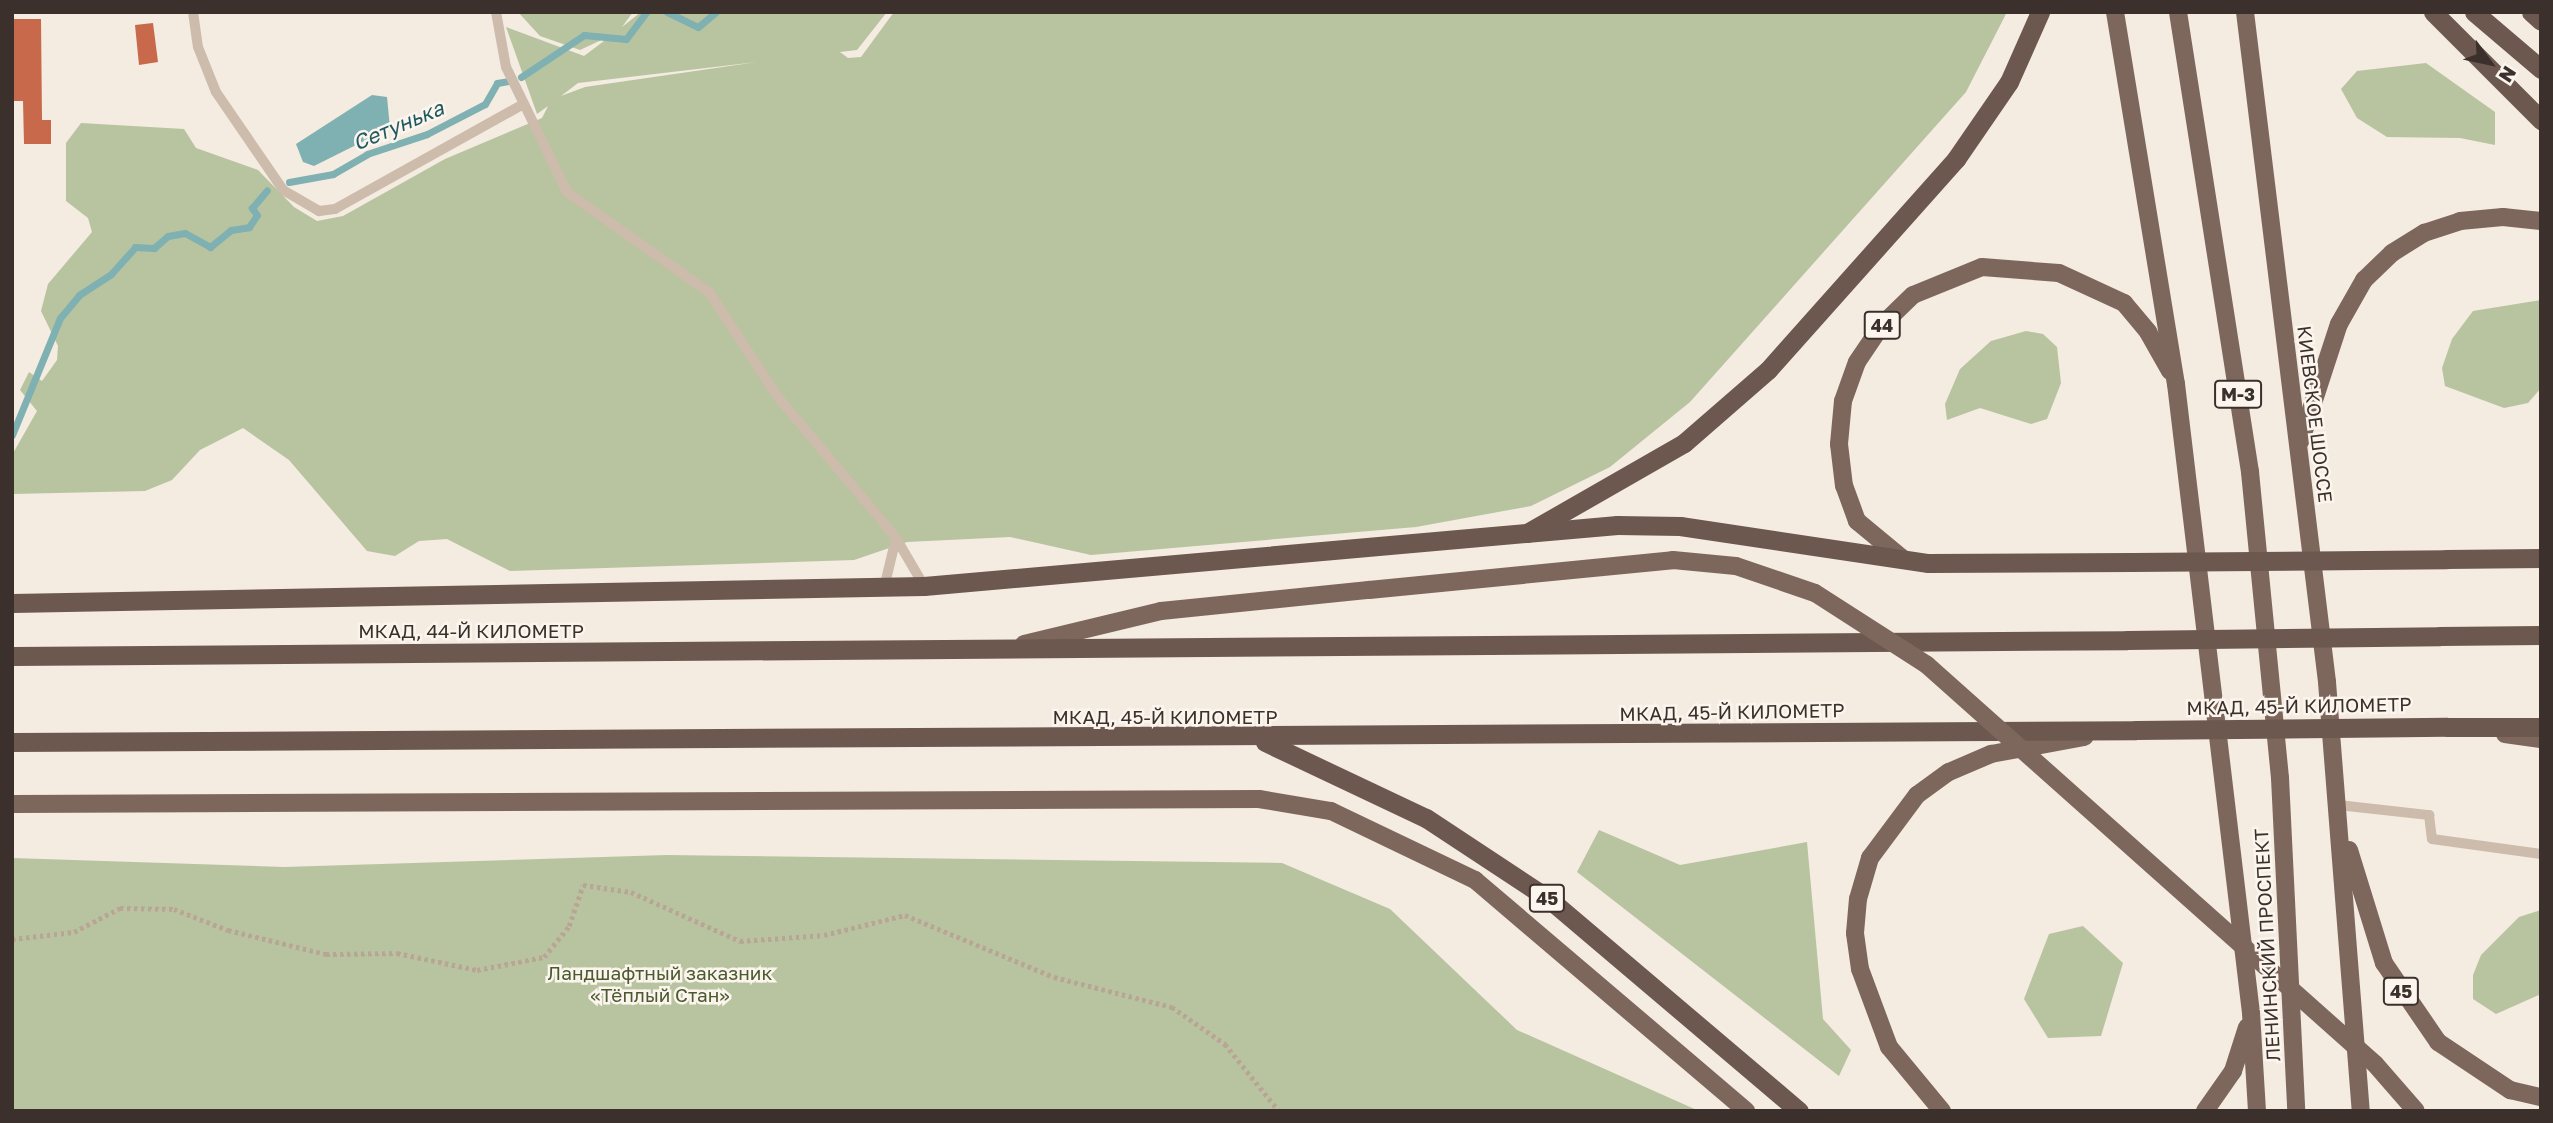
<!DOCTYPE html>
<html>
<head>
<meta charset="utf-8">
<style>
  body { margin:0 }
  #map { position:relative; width:2553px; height:1123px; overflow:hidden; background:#f4ebe1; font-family:"Golos Text",sans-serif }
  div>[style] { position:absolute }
  .green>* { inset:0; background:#b8c4a0 }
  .water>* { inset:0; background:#7fb0b2 }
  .stream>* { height:7px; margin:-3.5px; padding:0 3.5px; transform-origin:3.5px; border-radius:3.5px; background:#7fb0b2 }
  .building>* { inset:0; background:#c8694b }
  .path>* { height:4.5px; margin-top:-2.25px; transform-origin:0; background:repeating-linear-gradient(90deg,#b9a596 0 3.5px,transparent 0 7px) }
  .service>* { height:10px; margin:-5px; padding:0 5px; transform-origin:5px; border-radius:5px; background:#cdbbac }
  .primary>* { height:18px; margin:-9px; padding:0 9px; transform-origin:9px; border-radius:9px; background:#7d675c }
  .trunk>* { height:19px; margin:-9.5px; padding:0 9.5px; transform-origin:9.5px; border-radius:9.5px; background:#6c584f }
  .primary-bridge>* { height:18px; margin:-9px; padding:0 9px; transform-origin:9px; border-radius:9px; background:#7d675c }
  .trunk-bridge>* { height:19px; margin:-9.5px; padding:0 9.5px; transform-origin:9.5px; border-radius:9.5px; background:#6c584f }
  span { translate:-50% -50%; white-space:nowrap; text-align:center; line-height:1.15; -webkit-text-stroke:5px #fbf5ee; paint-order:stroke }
  .shield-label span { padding:2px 5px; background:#fbf5ee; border:2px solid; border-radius:5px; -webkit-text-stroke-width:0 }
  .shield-label { font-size:18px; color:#3b302b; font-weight:700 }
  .street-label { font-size:19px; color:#3b302b }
  .park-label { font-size:19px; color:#4a5a2e }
  .water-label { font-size:21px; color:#1f5a5e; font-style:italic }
  .frame { position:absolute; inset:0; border:14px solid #3b302b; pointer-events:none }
  .north { position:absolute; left:2455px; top:28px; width:70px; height:70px; -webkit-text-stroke:5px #fbf5ee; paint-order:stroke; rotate:123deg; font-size:19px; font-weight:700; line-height:28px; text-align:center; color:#3b302b }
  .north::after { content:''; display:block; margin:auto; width:24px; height:32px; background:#3b302b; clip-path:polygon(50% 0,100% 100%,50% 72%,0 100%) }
</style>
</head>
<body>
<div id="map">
  <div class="green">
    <div style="clip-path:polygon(evenodd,518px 12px,633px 12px,622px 27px,641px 12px,887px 12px,857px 50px,840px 52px,848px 58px,861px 57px,894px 12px,2007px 12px,1966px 92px,1690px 402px,1610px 467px,1531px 506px,1416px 527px,1091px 555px,1010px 537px,907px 542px,854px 560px,510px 571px,447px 539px,419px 541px,395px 556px,367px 551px,289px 460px,243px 428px,200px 450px,172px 480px,145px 491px,12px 494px,12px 455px,37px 411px,20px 390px,29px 372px,42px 381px,57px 360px,58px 346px,41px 311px,48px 284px,92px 232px,88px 218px,66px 201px,66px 143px,81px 123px,184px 129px,196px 148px,258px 170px,294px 207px,317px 221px,343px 216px,445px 159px,542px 118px,548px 106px,537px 114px,506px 27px,584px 56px,612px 35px,580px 50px,540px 36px,518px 12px,757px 62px,585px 87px,561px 96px,578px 83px,757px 62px)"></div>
    <div style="clip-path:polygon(2426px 63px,2495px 112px,2495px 145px,2460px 138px,2387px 137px,2357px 118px,2341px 89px,2357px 71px)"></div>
    <div style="clip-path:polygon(2541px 300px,2541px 388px,2528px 403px,2504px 408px,2445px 386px,2442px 368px,2452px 339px,2473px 311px)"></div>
    <div style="clip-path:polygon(2026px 331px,2043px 334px,2057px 347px,2061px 383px,2047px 419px,2031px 424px,1980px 408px,1947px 420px,1945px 404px,1960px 369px,1991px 341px)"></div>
    <div style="clip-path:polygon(1599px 830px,1680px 865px,1807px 842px,1823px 1019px,1851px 1050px,1839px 1076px,1577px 872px)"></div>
    <div style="clip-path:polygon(667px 855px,1282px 863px,1390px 909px,1517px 1030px,1699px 1111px,12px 1111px,12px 858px,284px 867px)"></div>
    <div style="clip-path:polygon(2541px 910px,2541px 994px,2496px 1014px,2473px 999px,2473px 975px,2481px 955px,2519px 917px)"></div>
    <div style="clip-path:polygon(2083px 926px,2123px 963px,2101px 1036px,2048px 1038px,2024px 999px,2049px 934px)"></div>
  </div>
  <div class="water">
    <div style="clip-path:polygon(372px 95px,387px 97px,390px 128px,314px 166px,303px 162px,296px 144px)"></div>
  </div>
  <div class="stream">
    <div style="left:667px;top:12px;width:34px;rotate:26deg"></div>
    <div style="left:698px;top:27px;width:23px;rotate:-40deg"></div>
    <div style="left:521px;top:77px;width:76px;rotate:-33.7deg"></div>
    <div style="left:584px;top:35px;width:42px;rotate:5.4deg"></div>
    <div style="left:626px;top:39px;width:34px;rotate:-53deg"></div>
    <div style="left:289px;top:182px;width:45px;rotate:-10.3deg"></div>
    <div style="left:333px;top:174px;width:39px;rotate:-30deg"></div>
    <div style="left:367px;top:154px;width:63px;rotate:-18.4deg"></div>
    <div style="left:427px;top:134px;width:65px;rotate:-27.3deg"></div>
    <div style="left:485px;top:104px;width:24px;rotate:-60deg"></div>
    <div style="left:497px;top:83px;width:11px;rotate:-10deg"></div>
    <div style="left:12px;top:435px;width:126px;rotate:-67.7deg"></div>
    <div style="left:60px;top:318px;width:30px;rotate:-50deg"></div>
    <div style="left:79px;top:295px;width:38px;rotate:-33deg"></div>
    <div style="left:111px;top:274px;width:36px;rotate:-48deg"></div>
    <div style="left:135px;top:247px;width:19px;rotate:3deg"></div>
    <div style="left:154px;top:248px;width:18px;rotate:-41deg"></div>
    <div style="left:168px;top:236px;width:17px;rotate:-10deg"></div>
    <div style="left:185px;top:233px;width:29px;rotate:29deg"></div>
    <div style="left:210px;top:247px;width:27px;rotate:-39deg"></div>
    <div style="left:231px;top:230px;width:18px;rotate:-9deg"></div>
    <div style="left:249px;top:227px;width:14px;rotate:-56deg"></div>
    <div style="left:257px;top:215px;width:9px;rotate:-126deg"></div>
    <div style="left:252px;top:208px;width:23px;rotate:-50deg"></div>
  </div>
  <div class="building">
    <div style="clip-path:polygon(12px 19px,41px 19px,42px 120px,51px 120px,51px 144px,24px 144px,23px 101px,12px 101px)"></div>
    <div style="clip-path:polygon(153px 23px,158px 62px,139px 65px,135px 25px)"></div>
  </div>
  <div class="path">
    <div style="left:12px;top:939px;width:62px;rotate:-6.4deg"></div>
    <div style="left:74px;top:932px;width:52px;rotate:-27.6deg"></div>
    <div style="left:120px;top:908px;width:54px;rotate:1.1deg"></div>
    <div style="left:174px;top:909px;width:58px;rotate:21.3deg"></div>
    <div style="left:228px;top:930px;width:101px;rotate:13.8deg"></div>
    <div style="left:326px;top:954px;width:71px;rotate:-0.8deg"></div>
    <div style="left:397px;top:953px;width:82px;rotate:12deg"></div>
    <div style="left:477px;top:970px;width:68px;rotate:-11deg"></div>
    <div style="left:544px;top:957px;width:40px;rotate:-51deg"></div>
    <div style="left:569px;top:926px;width:43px;rotate:-71.1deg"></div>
    <div style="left:583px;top:885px;width:49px;rotate:8.3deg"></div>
    <div style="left:631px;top:892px;width:120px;rotate:24.2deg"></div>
    <div style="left:740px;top:941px;width:84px;rotate:-4.1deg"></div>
    <div style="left:824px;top:935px;width:83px;rotate:-13.9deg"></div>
    <div style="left:905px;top:915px;width:161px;rotate:22.6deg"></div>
    <div style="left:1054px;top:977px;width:122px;rotate:14.3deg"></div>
    <div style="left:1172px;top:1007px;width:65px;rotate:34.9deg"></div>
    <div style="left:1225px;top:1044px;width:86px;rotate:51.1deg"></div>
  </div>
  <div class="service">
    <div style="left:193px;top:12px;width:35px;rotate:82deg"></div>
    <div style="left:198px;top:47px;width:48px;rotate:68.2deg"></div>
    <div style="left:216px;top:92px;width:119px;rotate:55.6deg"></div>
    <div style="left:283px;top:190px;width:42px;rotate:30.3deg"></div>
    <div style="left:319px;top:211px;width:16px;rotate:-7deg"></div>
    <div style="left:335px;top:209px;width:216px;rotate:-29.1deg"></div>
    <div style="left:496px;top:12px;width:56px;rotate:79.7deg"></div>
    <div style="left:506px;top:67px;width:139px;rotate:64deg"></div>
    <div style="left:567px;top:192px;width:174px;rotate:35.2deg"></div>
    <div style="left:709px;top:292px;width:124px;rotate:56.8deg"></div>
    <div style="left:777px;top:396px;width:185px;rotate:50deg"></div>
    <div style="left:884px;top:588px;width:51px;rotate:-76.5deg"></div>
    <div style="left:896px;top:538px;width:56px;rotate:59.7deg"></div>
    <div style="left:2338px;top:805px;width:92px;rotate:6.3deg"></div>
    <div style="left:2429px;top:815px;width:24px;rotate:83deg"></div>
    <div style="left:2432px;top:839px;width:110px;rotate:7.8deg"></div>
  </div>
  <div class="primary">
    <div style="left:2115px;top:12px;width:377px;rotate:80.7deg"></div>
    <div style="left:2176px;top:384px;width:633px;rotate:83.2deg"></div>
    <div style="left:2251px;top:1013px;width:98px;rotate:86.5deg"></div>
    <div style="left:2178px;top:12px;width:466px;rotate:81.1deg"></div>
    <div style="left:2250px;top:472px;width:307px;rotate:84.4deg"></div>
    <div style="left:2280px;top:778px;width:333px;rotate:87.2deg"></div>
    <div style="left:2245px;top:12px;width:675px;rotate:83.02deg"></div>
    <div style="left:2327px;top:682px;width:430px;rotate:85.5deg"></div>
    <div style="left:2301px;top:440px;width:122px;rotate:-71.9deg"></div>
    <div style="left:2339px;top:324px;width:51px;rotate:-60.4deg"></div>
    <div style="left:2364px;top:280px;width:39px;rotate:-44deg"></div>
    <div style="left:2392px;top:253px;width:38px;rotate:-32deg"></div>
    <div style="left:2424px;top:233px;width:38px;rotate:-18deg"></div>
    <div style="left:2460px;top:221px;width:43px;rotate:-5.3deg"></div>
    <div style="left:2503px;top:217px;width:38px;rotate:6deg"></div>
    <div style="left:1903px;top:559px;width:60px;rotate:-140.4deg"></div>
    <div style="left:1857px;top:521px;width:37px;rotate:-110deg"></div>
    <div style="left:1844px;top:486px;width:42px;rotate:-96.8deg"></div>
    <div style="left:1839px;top:444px;width:43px;rotate:-84.7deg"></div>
    <div style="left:1843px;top:401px;width:41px;rotate:-70.3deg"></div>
    <div style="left:1857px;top:362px;width:45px;rotate:-56deg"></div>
    <div style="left:1882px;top:325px;width:43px;rotate:-44.1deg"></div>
    <div style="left:1913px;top:295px;width:74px;rotate:-22.1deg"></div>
    <div style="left:1982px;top:267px;width:77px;rotate:4.5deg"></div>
    <div style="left:2059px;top:273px;width:72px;rotate:24.8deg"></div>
    <div style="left:2124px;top:303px;width:38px;rotate:50deg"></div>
    <div style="left:2148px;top:332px;width:45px;rotate:60.6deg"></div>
    <div style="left:1024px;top:644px;width:141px;rotate:-13.5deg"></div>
    <div style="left:1161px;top:611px;width:209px;rotate:-5.8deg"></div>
    <div style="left:2505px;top:734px;width:36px;rotate:8deg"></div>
    <div style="left:12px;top:804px;width:1247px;rotate:-0.23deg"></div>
    <div style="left:1259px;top:799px;width:73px;rotate:9.5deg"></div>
    <div style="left:1331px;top:811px;width:160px;rotate:25.6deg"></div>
    <div style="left:1475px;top:880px;width:356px;rotate:40.4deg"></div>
    <div style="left:2349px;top:850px;width:118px;rotate:72.8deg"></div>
    <div style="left:2384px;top:963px;width:96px;rotate:55.6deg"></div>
    <div style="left:2438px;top:1042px;width:87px;rotate:33.7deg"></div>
    <div style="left:2510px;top:1090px;width:32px;rotate:13deg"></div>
    <div style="left:1942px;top:1111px;width:83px;rotate:-129.6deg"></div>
    <div style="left:1889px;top:1047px;width:83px;rotate:-110.4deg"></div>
    <div style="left:1860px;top:969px;width:36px;rotate:-98deg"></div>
    <div style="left:1855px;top:933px;width:34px;rotate:-85deg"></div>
    <div style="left:1858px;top:899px;width:43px;rotate:-73.7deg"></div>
    <div style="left:1870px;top:858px;width:79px;rotate:-53.3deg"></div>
    <div style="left:1917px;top:795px;width:39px;rotate:-36deg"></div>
    <div style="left:1949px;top:772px;width:46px;rotate:-23.2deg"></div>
    <div style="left:1991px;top:754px;width:95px;rotate:-10.4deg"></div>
    <div style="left:2205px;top:1111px;width:49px;rotate:-55deg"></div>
    <div style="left:2233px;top:1071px;width:46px;rotate:-72.3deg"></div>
  </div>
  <div class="trunk">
    <div style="left:2433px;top:12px;width:153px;rotate:45deg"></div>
    <div style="left:2474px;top:12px;width:88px;rotate:40.4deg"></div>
    <div style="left:2531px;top:12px;width:13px;rotate:42deg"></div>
    <div style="left:1527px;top:533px;width:181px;rotate:-29.8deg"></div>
    <div style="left:1684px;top:443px;width:111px;rotate:-41deg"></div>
    <div style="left:1768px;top:370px;width:283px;rotate:-48.3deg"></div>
    <div style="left:1956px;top:159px;width:93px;rotate:-55.5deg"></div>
    <div style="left:2009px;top:82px;width:77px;rotate:-66.1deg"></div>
    <div style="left:2446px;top:559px;width:95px;rotate:-0.6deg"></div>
    <div style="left:12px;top:603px;width:912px;rotate:-1.07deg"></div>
    <div style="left:924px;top:586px;width:696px;rotate:-5.03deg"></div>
    <div style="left:1617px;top:525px;width:63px;rotate:0.9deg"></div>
    <div style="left:1680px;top:526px;width:251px;rotate:8.5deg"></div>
    <div style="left:1928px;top:563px;width:204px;rotate:-0.3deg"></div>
    <div style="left:2440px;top:636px;width:101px;rotate:-0.6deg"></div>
    <div style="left:12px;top:656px;width:2115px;rotate:-0.43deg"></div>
    <div style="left:2447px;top:727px;width:94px"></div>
    <div style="left:12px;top:742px;width:2124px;rotate:-0.32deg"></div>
    <div style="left:1265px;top:742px;width:178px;rotate:25.3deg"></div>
    <div style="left:1426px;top:818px;width:147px;rotate:33.4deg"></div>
    <div style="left:1549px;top:899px;width:328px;rotate:40.3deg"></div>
  </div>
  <div class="primary-bridge">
    <div style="left:1369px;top:590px;width:305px;rotate:-5.6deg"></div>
    <div style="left:1673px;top:560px;width:63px;rotate:5.4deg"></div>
    <div style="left:1736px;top:566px;width:83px;rotate:18.9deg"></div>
    <div style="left:1815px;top:593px;width:133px;rotate:32.7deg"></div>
    <div style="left:1927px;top:665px;width:600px;rotate:41.69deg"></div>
    <div style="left:2375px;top:1064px;width:62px;rotate:48.9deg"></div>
  </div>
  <div class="trunk-bridge">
    <div style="left:2132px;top:562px;width:314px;rotate:-0.5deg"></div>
    <div style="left:2127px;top:640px;width:313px;rotate:-0.7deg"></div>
    <div style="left:2136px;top:730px;width:311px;rotate:-0.6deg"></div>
  </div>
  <div class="shield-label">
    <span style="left:1882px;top:325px">44</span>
    <span style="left:2238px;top:394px">М-3</span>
    <span style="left:1547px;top:898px">45</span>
    <span style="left:2401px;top:991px">45</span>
  </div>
  <div class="street-label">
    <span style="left:2315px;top:414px;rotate:83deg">КИЕВСКОЕ ШОССЕ</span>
    <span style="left:471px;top:631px">МКАД, 44-Й КИЛОМЕТР</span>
    <span style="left:2299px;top:706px;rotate:-1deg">МКАД, 45-Й КИЛОМЕТР</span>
    <span style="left:1732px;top:712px;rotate:-1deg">МКАД, 45-Й КИЛОМЕТР</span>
    <span style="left:1165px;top:717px">МКАД, 45-Й КИЛОМЕТР</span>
    <span style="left:2267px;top:945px;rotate:-93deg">ЛЕНИНСКИЙ ПРОСПЕКТ</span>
  </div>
  <div class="park-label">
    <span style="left:660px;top:984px">Ландшафтный заказник<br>«Тёплый Стан»</span>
  </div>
  <div class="water-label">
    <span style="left:398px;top:125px;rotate:-23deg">Сетунька</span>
  </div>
  <div class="frame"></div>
  <div class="north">N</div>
</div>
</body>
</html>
